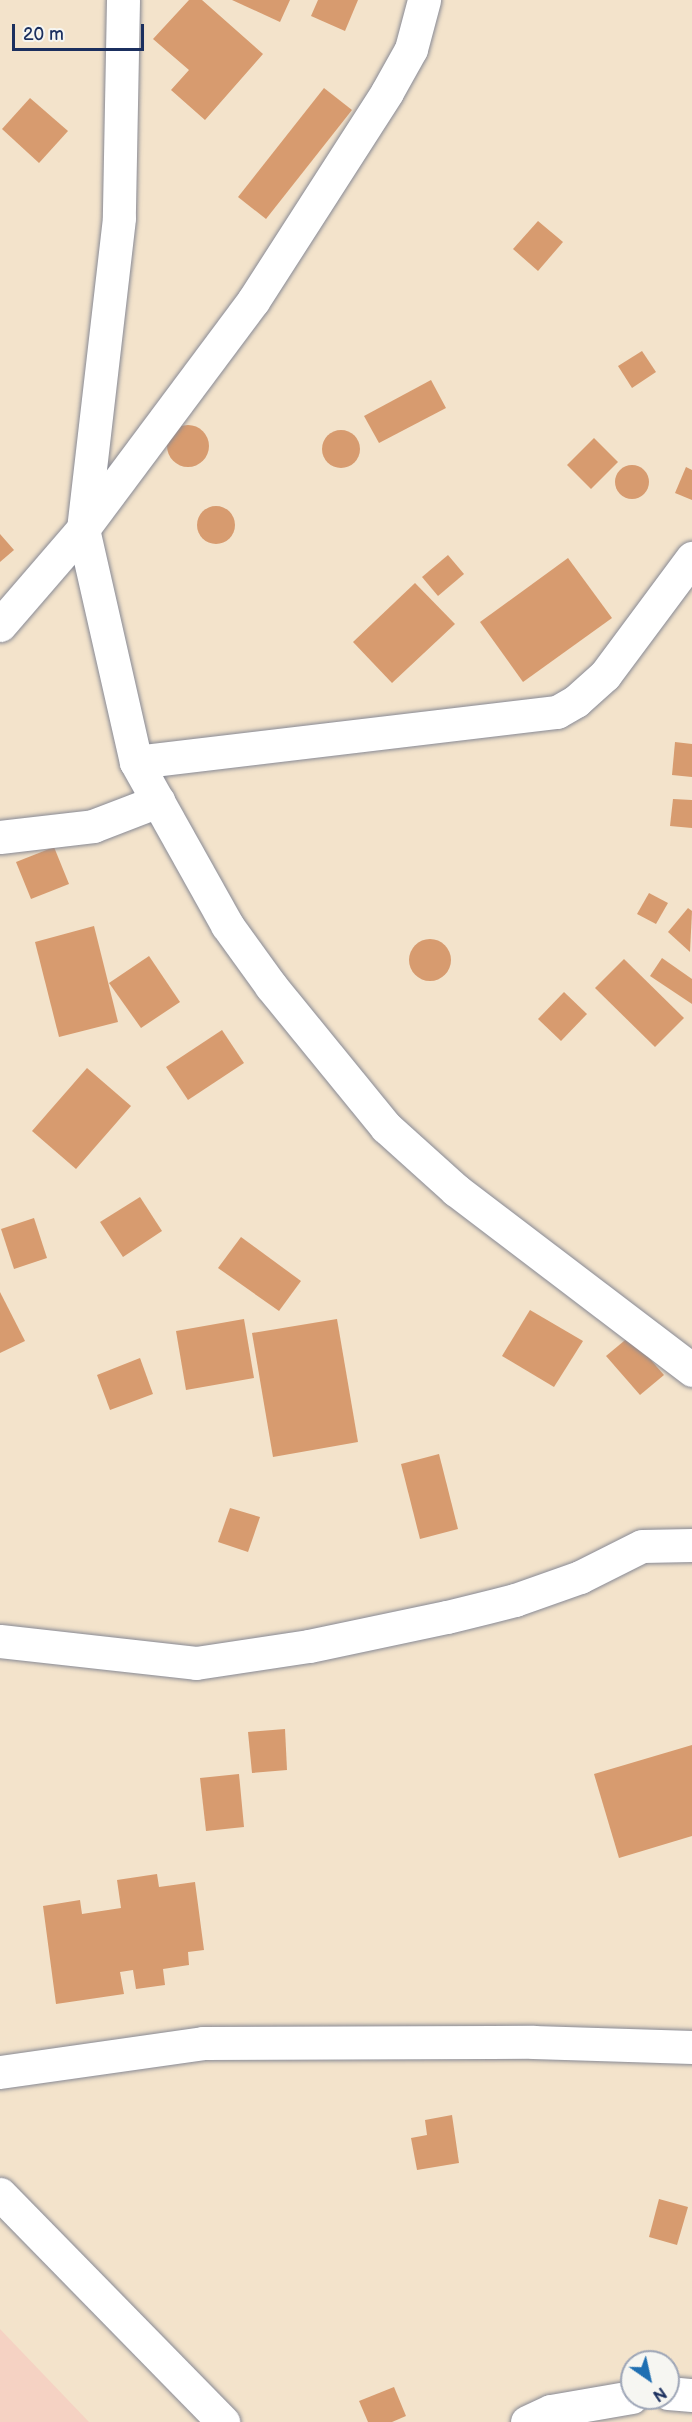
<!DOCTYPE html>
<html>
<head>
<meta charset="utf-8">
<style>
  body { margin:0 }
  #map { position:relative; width:692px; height:2422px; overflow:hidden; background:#f3e3cb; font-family:"Balsamiq Sans",sans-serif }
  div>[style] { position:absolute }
  .built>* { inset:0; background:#f5d2c3 }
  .building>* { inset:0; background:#d79b6f }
  .round { border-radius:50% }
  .roads { filter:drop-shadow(0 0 2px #878994) drop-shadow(0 0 2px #878994) }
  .street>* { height:33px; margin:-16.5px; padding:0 16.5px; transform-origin:16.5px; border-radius:16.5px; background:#fff }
  .secondary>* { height:33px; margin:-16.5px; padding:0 16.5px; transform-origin:16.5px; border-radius:16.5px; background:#fff }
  span { translate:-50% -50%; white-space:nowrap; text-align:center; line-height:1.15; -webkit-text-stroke:4.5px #f6f6f2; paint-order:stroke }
  .north { position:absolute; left:620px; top:2350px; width:60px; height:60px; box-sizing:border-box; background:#f6f6f2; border:2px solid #9ea6b7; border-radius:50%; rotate:146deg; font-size:16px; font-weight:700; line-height:24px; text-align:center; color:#1b2f5e }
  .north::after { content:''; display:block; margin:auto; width:21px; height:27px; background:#1f6fb2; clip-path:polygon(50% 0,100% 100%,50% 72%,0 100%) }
  .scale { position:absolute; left:12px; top:24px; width:132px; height:27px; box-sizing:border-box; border:3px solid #1b2f5e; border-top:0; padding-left:8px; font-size:18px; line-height:21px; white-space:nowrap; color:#1b2f5e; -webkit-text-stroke:4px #f6f6f2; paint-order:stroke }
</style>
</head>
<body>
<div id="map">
  <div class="built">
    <div style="clip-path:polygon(0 2329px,89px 2422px,0 2422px)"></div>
  </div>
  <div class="building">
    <div style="clip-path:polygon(189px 0,202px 0,263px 54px,205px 120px,171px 90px,189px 70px,153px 39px)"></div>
    <div style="clip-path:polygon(232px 0,290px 0,280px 22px)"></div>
    <div style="clip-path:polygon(318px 0,358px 0,345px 31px,311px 16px)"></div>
    <div style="clip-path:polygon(324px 88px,352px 110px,266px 219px,238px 197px)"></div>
    <div style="clip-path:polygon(30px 98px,68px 131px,39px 163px,2px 129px)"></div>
    <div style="clip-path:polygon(538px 221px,563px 242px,538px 271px,513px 249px)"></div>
    <div style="clip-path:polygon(642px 351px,656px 372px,632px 388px,618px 366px)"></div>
    <div style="clip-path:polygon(431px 380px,446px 408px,379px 443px,364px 416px)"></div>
    <div class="round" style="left:167px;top:425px;width:42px;height:42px"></div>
    <div class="round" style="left:322px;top:430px;width:38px;height:38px"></div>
    <div style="clip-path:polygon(594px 438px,618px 462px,591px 489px,567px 465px)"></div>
    <div class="round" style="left:615px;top:465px;width:34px;height:34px"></div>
    <div style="clip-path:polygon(686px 467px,692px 470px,692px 500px,675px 493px)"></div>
    <div class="round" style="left:197px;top:506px;width:38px;height:38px"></div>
    <div style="clip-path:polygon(0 534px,14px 550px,0 562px)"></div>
    <div style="clip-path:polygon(448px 555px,464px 574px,438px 596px,422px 577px)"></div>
    <div style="clip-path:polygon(568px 558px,612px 618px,523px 682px,480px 622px)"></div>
    <div style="clip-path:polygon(415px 583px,455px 624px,392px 683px,353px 642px)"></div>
    <div style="clip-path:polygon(675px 742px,692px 744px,692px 777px,672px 775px)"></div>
    <div style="clip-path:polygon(673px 799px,692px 800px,692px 828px,670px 826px)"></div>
    <div style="clip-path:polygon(54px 847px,69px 884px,31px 899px,16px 862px)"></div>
    <div style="clip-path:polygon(649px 893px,668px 903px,656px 924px,637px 914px)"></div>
    <div style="clip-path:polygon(688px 908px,692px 911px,690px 952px,668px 932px)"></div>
    <div style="clip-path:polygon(94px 926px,118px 1022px,59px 1037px,35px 942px)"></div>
    <div class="round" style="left:409px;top:939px;width:42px;height:42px"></div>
    <div style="clip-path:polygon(149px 956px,180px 1002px,141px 1028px,109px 983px)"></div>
    <div style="clip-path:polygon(662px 958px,692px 979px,692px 1004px,650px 976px)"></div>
    <div style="clip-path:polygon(624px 959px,684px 1018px,655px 1047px,595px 988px)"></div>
    <div style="clip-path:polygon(564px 992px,587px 1014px,561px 1041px,538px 1019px)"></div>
    <div style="clip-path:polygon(222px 1030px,244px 1063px,188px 1100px,166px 1067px)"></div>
    <div style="clip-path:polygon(87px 1068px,131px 1106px,76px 1169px,32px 1131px)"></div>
    <div style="clip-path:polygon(140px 1197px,162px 1231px,123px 1257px,100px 1222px)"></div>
    <div style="clip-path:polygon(34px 1218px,47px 1258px,14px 1269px,1px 1229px)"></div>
    <div style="clip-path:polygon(241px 1237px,301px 1281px,279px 1311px,218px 1268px)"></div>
    <div style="clip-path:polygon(0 1292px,25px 1341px,0 1353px)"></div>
    <div style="clip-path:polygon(530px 1310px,583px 1341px,554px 1387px,502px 1356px)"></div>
    <div style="clip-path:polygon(244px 1319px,254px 1378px,186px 1390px,176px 1331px)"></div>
    <div style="clip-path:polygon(337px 1319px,358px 1442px,273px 1457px,252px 1333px)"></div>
    <div style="clip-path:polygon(630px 1336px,664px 1375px,640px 1395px,606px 1356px)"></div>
    <div style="clip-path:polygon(140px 1358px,153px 1394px,110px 1410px,97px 1375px)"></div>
    <div style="clip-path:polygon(439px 1454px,458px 1529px,420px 1539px,401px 1464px)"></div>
    <div style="clip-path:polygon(230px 1508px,260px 1517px,248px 1552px,218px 1542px)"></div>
    <div style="clip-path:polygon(285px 1729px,287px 1770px,252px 1773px,248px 1732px)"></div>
    <div style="clip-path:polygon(692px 1745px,692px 1836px,619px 1858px,594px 1774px)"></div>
    <div style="clip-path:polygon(239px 1774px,244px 1827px,206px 1831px,200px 1778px)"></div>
    <div style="clip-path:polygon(157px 1874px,159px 1887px,195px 1882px,204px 1950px,188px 1952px,189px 1965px,163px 1969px,165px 1985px,136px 1989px,133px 1970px,120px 1972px,124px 1994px,56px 2004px,43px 1906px,80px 1900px,82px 1914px,121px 1908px,117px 1880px)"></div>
    <div style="clip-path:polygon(452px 2115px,459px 2163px,417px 2170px,411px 2138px,427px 2135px,425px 2120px)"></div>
    <div style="clip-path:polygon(659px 2199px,688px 2207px,677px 2245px,649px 2237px)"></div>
    <div style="clip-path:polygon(394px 2387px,406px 2416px,392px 2422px,368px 2422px,359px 2401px)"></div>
  </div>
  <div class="roads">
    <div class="street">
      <div style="left:123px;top:0;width:218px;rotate:91.1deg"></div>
      <div style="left:119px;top:218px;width:313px;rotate:96.6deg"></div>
      <div style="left:83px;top:529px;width:239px;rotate:77.2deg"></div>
      <div style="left:136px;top:762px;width:187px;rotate:60.8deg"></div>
      <div style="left:227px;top:925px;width:75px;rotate:54.2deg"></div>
      <div style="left:271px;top:986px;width:182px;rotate:50.8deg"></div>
      <div style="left:386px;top:1127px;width:94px;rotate:42deg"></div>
      <div style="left:456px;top:1190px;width:297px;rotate:37.3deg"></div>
      <div style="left:0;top:625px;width:127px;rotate:-49.2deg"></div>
      <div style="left:83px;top:529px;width:284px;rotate:-53.3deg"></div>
      <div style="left:253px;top:301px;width:248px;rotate:-57.3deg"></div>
      <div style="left:387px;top:92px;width:49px;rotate:-60.8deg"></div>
      <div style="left:411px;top:49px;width:51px;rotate:-75.1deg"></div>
      <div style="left:136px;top:762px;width:424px;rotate:-6.8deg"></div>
      <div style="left:557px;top:712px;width:22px;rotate:-30deg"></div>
      <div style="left:576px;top:701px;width:39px;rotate:-42deg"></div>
      <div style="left:605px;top:675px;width:146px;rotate:-53.4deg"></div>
      <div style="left:0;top:837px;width:94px;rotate:-6.7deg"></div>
      <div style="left:93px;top:826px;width:70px;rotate:-21deg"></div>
      <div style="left:0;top:2072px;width:205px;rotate:-8.1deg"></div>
      <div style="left:203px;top:2043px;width:330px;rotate:-0.2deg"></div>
      <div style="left:533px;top:2042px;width:159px;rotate:1.8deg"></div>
      <div style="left:0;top:2194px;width:319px;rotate:45.6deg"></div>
      <div style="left:668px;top:2393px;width:24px;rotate:5deg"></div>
      <div style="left:527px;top:2422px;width:26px;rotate:-25deg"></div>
      <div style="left:551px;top:2411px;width:82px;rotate:-9.8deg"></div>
    </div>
    <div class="secondary">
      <div style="left:0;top:1641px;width:197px;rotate:6.4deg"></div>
      <div style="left:196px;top:1663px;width:114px;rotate:-8.6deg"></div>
      <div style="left:309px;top:1646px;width:141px;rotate:-11.9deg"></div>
      <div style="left:447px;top:1617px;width:70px;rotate:-14deg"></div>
      <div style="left:515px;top:1600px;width:69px;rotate:-19.5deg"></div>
      <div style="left:580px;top:1577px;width:69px;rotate:-26.6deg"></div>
      <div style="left:642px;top:1546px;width:50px;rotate:-1.1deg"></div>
    </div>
  </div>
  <div class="north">N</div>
  <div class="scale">20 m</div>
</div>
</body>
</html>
